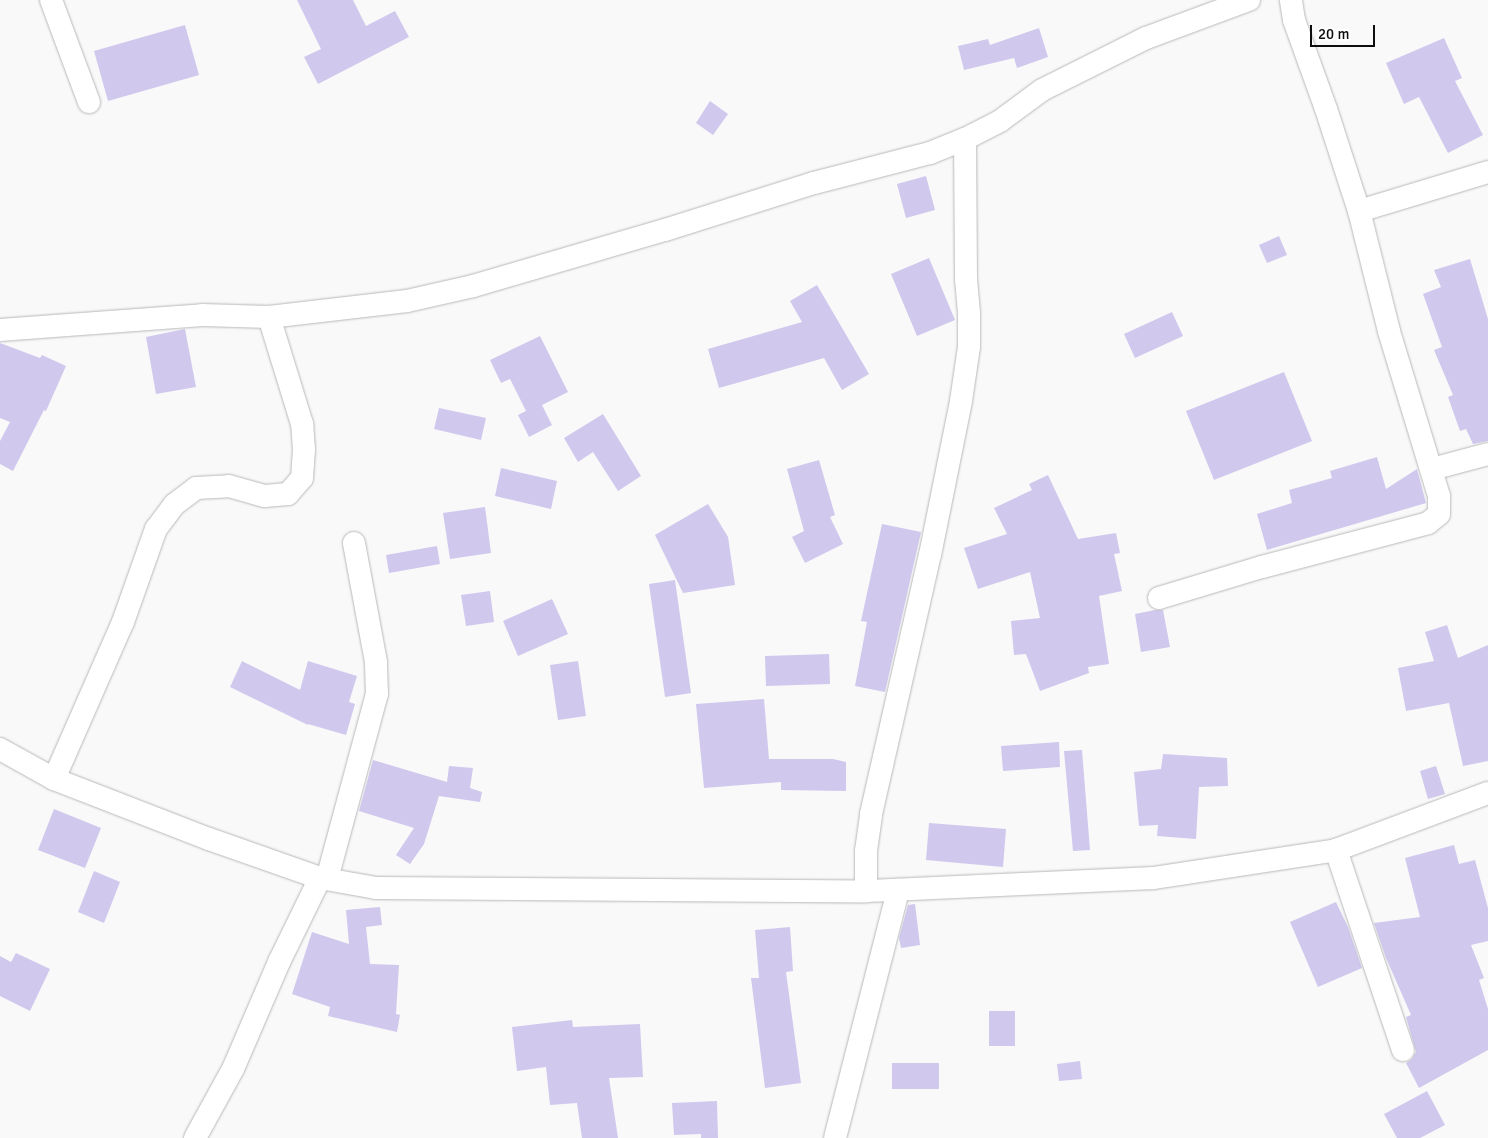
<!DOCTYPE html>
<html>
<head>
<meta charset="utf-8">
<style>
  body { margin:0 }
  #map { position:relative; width:1488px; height:1138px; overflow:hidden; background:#f9f9fa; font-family:Signika,sans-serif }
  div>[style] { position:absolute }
  .building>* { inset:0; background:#d0c8ed }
  .roads { filter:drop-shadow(0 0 1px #b7b8b9) drop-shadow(0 0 1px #b7b8b9) }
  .minor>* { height:22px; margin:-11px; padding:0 11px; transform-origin:11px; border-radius:11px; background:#fff }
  span { translate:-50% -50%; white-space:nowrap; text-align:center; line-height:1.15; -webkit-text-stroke:4px #fff; paint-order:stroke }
  .scale { position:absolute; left:1310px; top:25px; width:65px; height:22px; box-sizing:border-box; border:2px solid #0d0d0d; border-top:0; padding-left:6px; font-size:15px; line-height:18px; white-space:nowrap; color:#0d0d0d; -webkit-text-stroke:4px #fff; paint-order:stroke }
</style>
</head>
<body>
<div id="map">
  <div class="building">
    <div style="clip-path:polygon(297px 0,353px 0,366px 26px,395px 11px,409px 37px,318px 84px,304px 57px,321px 49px)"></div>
    <div style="clip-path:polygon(185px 25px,199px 75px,108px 101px,94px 51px)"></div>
    <div style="clip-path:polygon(1039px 28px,1048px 57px,1017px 68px,1014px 58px,964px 70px,958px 46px,988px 39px,990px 45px)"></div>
    <div style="clip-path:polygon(1444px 38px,1462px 78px,1455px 81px,1483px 135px,1448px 153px,1419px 97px,1404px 104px,1386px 63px)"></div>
    <div style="clip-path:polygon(710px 101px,728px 114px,713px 135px,696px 123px)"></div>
    <div style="clip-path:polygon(926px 176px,935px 210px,906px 218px,897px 184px)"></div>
    <div style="clip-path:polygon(1279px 236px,1287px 255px,1267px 263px,1259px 245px)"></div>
    <div style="clip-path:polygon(929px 258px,955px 320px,917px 336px,891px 274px)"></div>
    <div style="clip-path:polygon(1470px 259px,1488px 319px,1488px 441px,1473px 444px,1466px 429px,1460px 431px,1448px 397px,1453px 395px,1434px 350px,1442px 347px,1423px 294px,1441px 287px,1434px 270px)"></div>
    <div style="clip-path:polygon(817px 285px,869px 374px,842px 390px,824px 358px,719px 388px,708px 349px,802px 322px,790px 301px)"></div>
    <div style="clip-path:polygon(1172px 312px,1183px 336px,1135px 358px,1124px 334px)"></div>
    <div style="clip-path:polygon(185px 329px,196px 387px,156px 394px,146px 337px)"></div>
    <div style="clip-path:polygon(540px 336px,568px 392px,542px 405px,552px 425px,529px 437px,518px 415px,526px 411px,510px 379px,501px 383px,490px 360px)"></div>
    <div style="clip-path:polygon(0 343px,40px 358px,42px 355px,66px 366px,46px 411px,44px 410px,13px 471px,0 464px,0 441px,10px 422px,0 418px)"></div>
    <div style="clip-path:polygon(1284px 372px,1312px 441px,1214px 480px,1186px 411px)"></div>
    <div style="clip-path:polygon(439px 408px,486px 418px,481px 440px,434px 429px)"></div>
    <div style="clip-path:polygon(603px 414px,641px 476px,618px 491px,593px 452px,578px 462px,564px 438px)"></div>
    <div style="clip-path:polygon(1377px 457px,1386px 489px,1417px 469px,1426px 503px,1267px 550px,1257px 514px,1292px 503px,1289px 490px,1332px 478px,1330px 471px)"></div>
    <div style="clip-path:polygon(819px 460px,835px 515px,830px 517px,843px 544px,805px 563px,792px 537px,804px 531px,787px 469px)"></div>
    <div style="clip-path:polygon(501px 468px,557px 481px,551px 509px,495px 496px)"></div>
    <div style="clip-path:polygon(1048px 475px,1078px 539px,1116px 533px,1120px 553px,1114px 554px,1122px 591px,1099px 596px,1109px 664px,1088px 667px,1089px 673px,1040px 691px,1026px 654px,1014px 655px,1011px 621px,1040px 618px,1030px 572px,978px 589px,964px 548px,1007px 534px,994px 508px,1032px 490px,1029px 484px)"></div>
    <div style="clip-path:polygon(708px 504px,728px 537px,735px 585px,683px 593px,655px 535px)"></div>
    <div style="clip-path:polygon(485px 507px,491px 553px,450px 559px,443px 513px)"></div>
    <div style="clip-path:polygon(882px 524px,921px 532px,885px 692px,855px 686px,867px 622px,861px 621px)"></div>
    <div style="clip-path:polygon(437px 546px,440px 564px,389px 573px,386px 555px)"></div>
    <div style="clip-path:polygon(675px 580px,691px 693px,665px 697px,649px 584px)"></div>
    <div style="clip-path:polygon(490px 591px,494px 622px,466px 626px,461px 595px)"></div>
    <div style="clip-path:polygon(552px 599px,568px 634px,518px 656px,503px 621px)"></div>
    <div style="clip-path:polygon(1155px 610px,1163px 610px,1170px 647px,1141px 652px,1135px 614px)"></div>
    <div style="clip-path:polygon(1447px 625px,1458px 658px,1488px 645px,1488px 761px,1463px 766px,1449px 703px,1406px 711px,1398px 668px,1434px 661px,1425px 632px)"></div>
    <div style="clip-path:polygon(829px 654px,830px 684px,766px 686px,765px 656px)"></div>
    <div style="clip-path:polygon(242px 661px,300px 690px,308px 661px,357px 676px,349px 702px,355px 704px,346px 735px,308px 724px,308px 725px,230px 687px)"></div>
    <div style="clip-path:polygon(578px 661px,586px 716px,558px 720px,550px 665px)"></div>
    <div style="clip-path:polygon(764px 699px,769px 759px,833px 759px,846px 762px,846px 791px,781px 790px,781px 782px,704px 788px,696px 704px)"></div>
    <div style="clip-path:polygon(1059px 742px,1060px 767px,1003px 771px,1001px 746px)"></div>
    <div style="clip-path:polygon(1082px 750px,1090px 850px,1073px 851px,1064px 751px)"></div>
    <div style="clip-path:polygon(1163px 754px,1227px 758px,1228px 786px,1199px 787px,1196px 839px,1157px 836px,1158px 825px,1139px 826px,1134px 772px,1161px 769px)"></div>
    <div style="clip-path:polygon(373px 760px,447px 782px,449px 766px,473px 768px,470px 788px,482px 792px,480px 802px,439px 796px,424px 844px,410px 864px,396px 855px,414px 828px,359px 811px)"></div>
    <div style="clip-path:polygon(1436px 766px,1445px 794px,1428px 799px,1420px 771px)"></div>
    <div style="clip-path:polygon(54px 809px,101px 828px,85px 868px,38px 850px)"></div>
    <div style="clip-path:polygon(929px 823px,1006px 829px,1003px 867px,926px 860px)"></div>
    <div style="clip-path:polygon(1454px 845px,1459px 864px,1475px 860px,1488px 908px,1488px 941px,1471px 945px,1484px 978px,1479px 980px,1488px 1009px,1488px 1050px,1419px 1088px,1406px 1063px,1412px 1059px,1416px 1052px,1406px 1017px,1411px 1015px,1386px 958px,1374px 923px,1420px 917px,1405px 858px)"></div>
    <div style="clip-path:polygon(94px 871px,120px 882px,104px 923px,78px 912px)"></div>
    <div style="clip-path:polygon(1336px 902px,1348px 927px,1362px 968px,1318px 987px,1290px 922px)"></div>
    <div style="clip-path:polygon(915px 904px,920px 945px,901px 948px,899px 938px,908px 905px)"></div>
    <div style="clip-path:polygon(380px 907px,382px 925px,366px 927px,370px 964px,399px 965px,396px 1014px,400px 1015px,397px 1032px,328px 1016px,330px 1007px,292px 994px,312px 932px,349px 944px,346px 910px)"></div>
    <div style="clip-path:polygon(790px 927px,793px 971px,786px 972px,801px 1083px,765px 1088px,751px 978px,759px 978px,755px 930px)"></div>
    <div style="clip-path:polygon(16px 953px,50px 969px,30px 1011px,0 996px,0 956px,11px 962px)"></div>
    <div style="clip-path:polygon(989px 1011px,1015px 1011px,1015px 1046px,989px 1046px)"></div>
    <div style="clip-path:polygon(572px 1020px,573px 1027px,640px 1024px,643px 1077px,609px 1078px,618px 1138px,582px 1138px,577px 1103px,550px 1105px,546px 1067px,517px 1071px,512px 1027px)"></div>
    <div style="clip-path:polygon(1080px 1061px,1082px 1079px,1059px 1081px,1057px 1064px)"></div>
    <div style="clip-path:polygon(892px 1063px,939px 1063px,939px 1089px,892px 1089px)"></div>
    <div style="clip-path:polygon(1427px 1091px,1445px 1125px,1420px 1138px,1397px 1138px,1384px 1114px)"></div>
    <div style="clip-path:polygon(717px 1101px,718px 1138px,701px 1138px,701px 1134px,674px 1135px,672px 1103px)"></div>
  </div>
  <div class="roads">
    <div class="minor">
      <div style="left:51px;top:0;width:109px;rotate:69.6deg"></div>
      <div style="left:1359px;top:211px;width:135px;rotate:-16.8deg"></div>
      <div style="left:0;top:330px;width:203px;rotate:-4.2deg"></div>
      <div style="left:202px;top:315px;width:67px;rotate:1.7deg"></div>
      <div style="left:269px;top:317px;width:139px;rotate:-6.6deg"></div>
      <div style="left:407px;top:301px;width:68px;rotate:-12.8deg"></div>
      <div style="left:473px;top:286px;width:200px;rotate:-16.3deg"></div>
      <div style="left:665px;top:230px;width:156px;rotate:-17.5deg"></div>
      <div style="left:814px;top:183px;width:120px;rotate:-14.5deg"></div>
      <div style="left:930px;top:153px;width:38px;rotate:-22deg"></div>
      <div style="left:965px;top:139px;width:39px;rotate:-27deg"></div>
      <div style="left:1000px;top:121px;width:52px;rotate:-36.4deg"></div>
      <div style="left:1042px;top:90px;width:116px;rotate:-26.6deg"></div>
      <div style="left:1146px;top:38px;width:110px;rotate:-20.3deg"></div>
      <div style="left:1432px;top:469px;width:58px;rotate:-15deg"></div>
      <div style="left:1159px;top:598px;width:108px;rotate:-16.8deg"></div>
      <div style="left:1262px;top:567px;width:172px;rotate:-14.8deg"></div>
      <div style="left:1428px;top:523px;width:14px;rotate:-39deg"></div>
      <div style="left:1439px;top:514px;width:18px;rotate:-90deg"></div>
      <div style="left:1439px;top:496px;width:172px;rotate:-106.9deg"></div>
      <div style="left:1389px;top:331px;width:124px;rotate:-104deg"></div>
      <div style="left:1359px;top:211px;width:107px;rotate:-107.9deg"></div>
      <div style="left:1326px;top:109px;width:95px;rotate:-109.8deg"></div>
      <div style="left:1294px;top:20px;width:20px;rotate:-99deg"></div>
      <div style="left:0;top:749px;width:62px;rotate:29.1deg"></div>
      <div style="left:54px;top:779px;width:166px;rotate:21.2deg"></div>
      <div style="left:209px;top:839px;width:118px;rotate:19.4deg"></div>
      <div style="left:320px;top:878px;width:57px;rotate:10.1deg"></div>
      <div style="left:376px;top:888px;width:490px;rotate:0.4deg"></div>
      <div style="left:866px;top:891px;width:288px;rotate:-2.6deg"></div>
      <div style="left:1154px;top:878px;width:184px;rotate:-8.7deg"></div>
      <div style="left:1336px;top:850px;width:162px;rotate:-20.6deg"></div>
      <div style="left:54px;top:779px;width:171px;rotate:-66.3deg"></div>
      <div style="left:123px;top:622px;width:99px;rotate:-70.5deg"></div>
      <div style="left:156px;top:529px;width:31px;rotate:-53deg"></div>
      <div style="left:175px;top:504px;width:26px;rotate:-37deg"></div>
      <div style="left:196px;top:488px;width:33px;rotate:-3deg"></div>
      <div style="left:229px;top:486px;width:37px;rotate:16deg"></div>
      <div style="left:265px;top:496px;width:23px;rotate:-5deg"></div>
      <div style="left:288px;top:494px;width:21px;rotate:-49deg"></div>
      <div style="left:302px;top:478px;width:28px;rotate:-86deg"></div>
      <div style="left:304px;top:450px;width:26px;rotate:-94deg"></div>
      <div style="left:302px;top:424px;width:112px;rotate:-107.1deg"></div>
      <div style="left:1336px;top:850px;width:211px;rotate:71.5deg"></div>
      <div style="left:327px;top:879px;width:192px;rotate:-74.9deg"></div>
      <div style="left:377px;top:694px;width:32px;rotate:-92deg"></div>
      <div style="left:376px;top:662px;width:121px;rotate:-100.5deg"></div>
      <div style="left:866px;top:891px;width:40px;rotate:-90deg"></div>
      <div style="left:866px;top:851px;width:37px;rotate:-82deg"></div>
      <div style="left:871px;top:814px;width:266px;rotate:-77.2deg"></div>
      <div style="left:930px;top:555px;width:157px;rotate:-78.6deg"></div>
      <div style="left:961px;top:401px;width:55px;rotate:-81.6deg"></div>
      <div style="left:969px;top:347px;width:34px;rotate:-90deg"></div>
      <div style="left:969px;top:313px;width:34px;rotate:-95deg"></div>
      <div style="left:966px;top:279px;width:140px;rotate:-90.4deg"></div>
      <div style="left:195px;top:1138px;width:79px;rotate:-61.2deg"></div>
      <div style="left:233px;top:1069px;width:119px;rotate:-66.7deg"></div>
      <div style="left:280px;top:960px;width:91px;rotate:-64deg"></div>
      <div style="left:835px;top:1138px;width:256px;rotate:-75.7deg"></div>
    </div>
  </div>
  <div class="scale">20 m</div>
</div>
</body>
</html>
